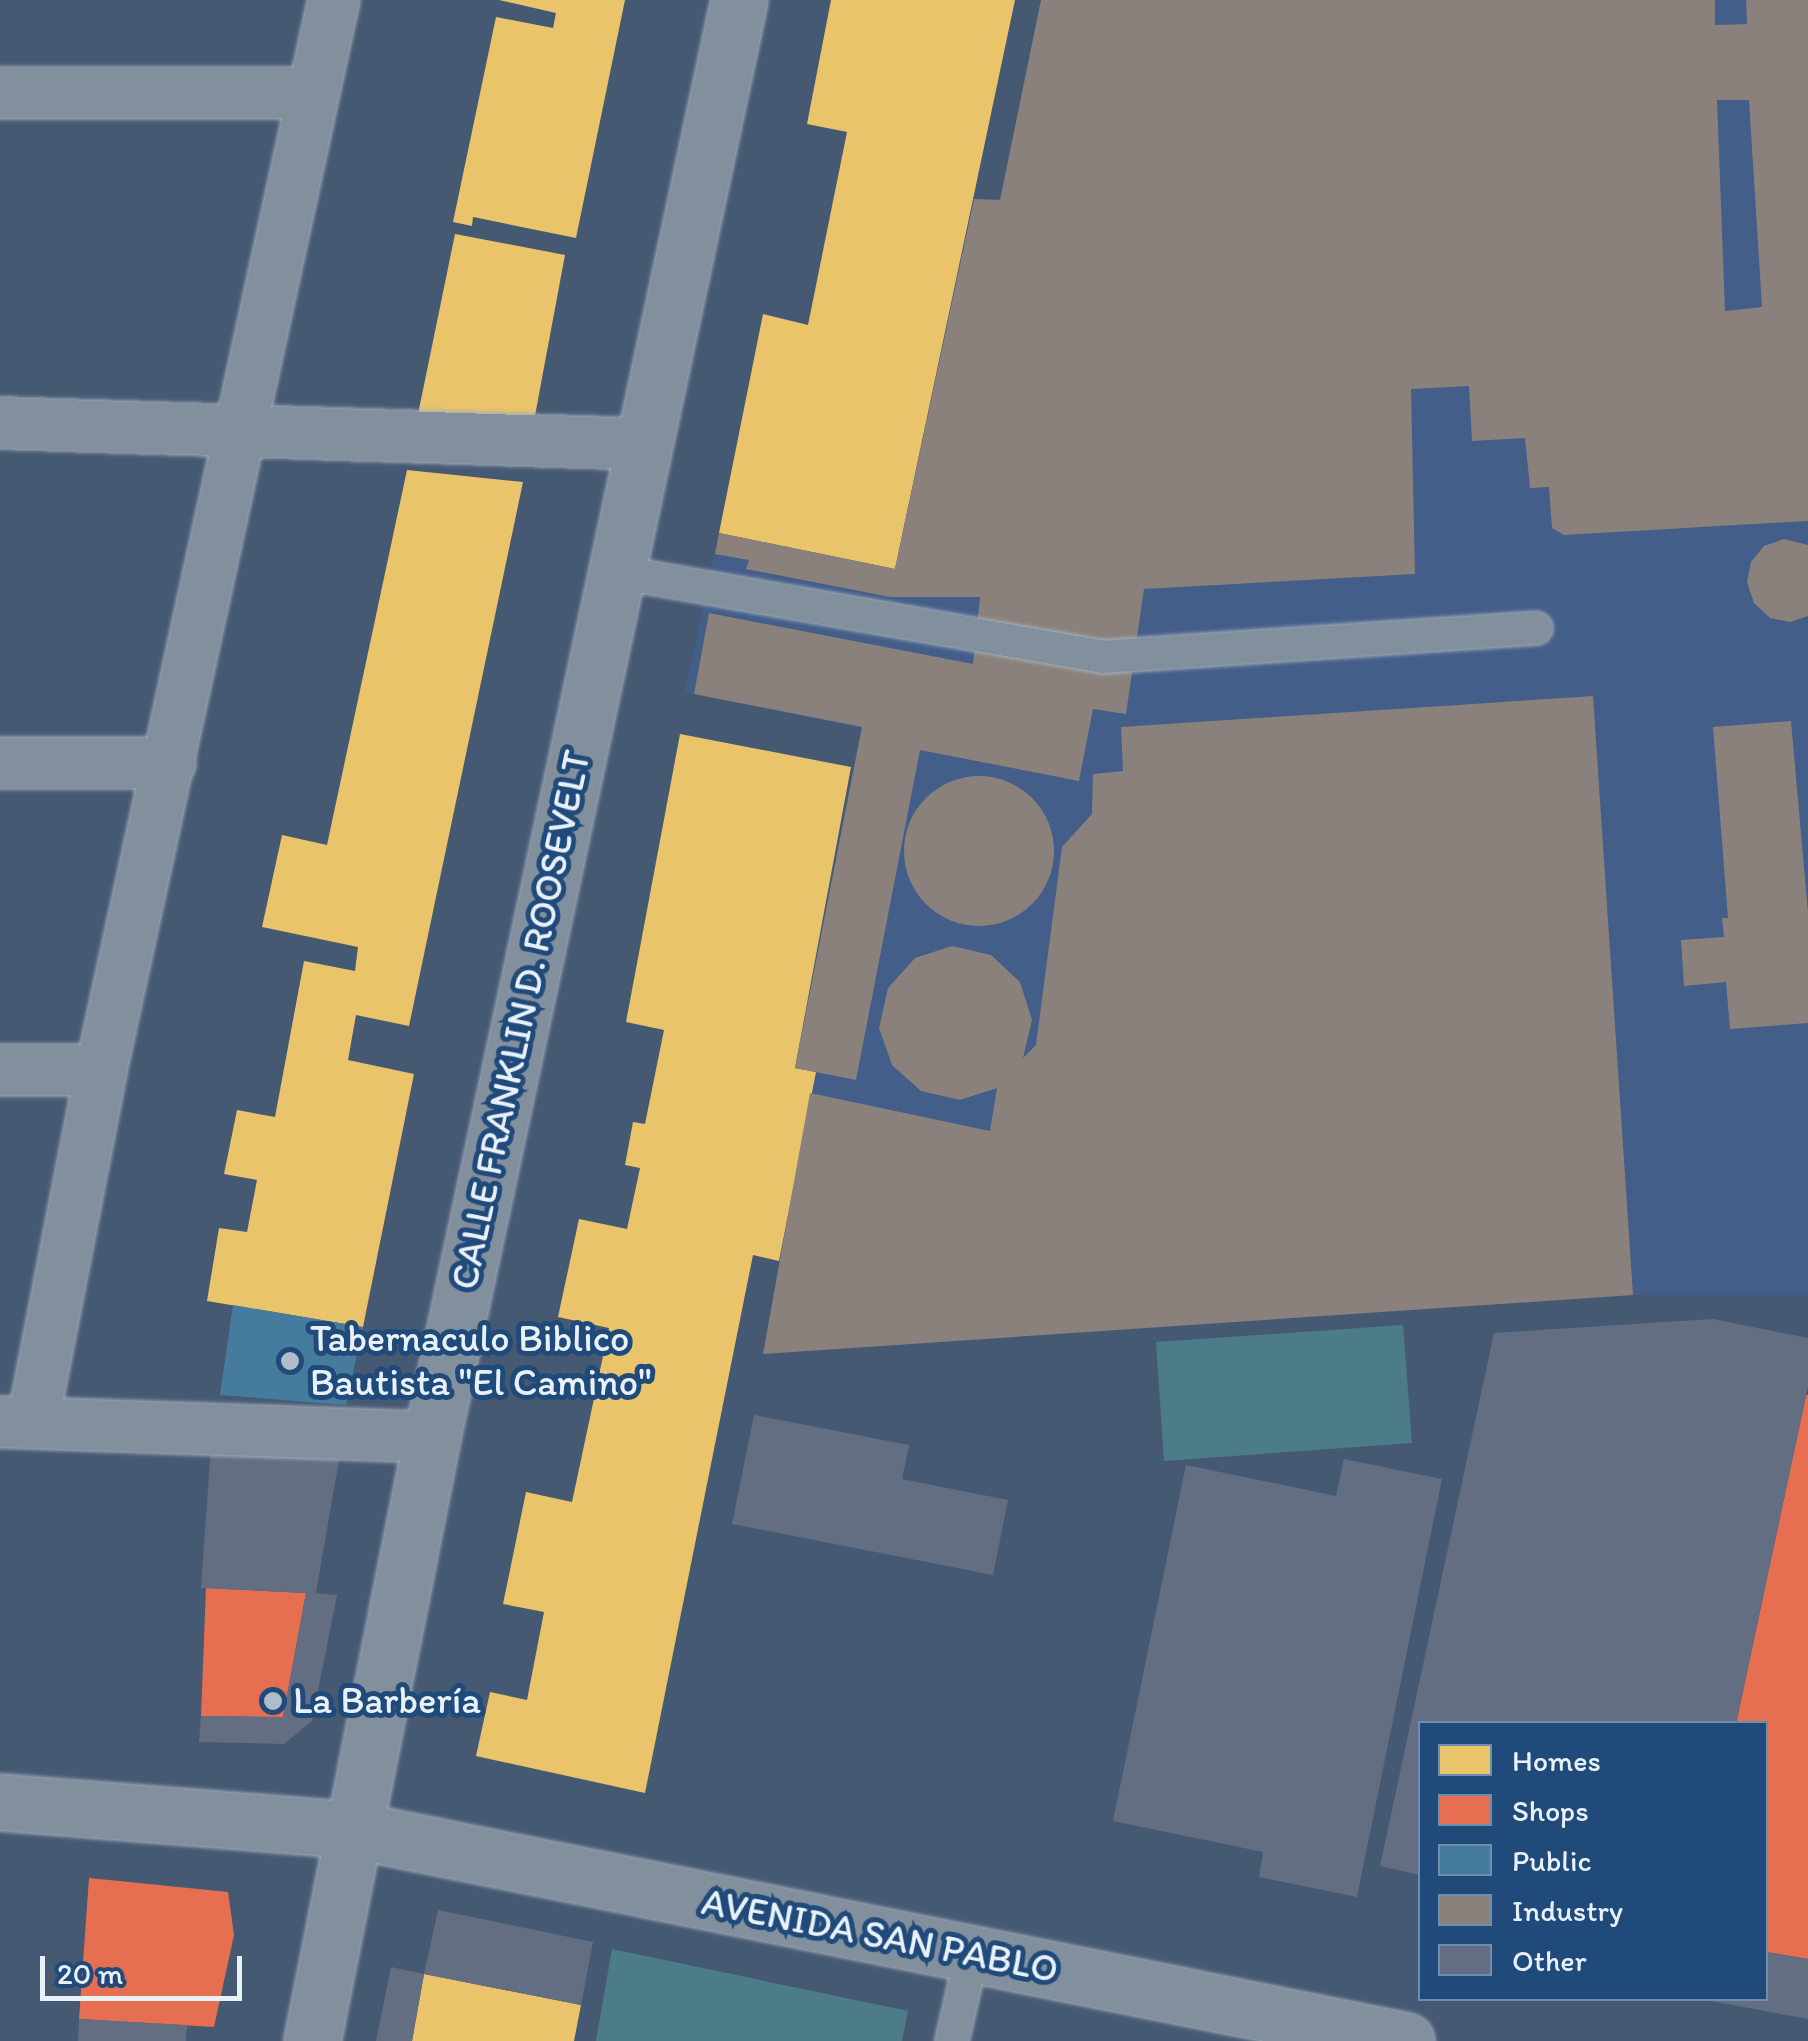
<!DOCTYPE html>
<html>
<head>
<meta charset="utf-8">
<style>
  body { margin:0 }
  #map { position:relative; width:1808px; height:2041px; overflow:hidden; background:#465973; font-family:Itim,sans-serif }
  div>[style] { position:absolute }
  .built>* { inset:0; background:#435e89 }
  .green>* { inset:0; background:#4d7c89 }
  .homes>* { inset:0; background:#e9c46a }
  .shops>* { inset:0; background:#e76f51 }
  .public>* { inset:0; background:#457b9d }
  .industry>* { inset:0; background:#8a817c }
  .round { border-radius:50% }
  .building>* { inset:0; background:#636e82 }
  .roads { filter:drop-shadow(0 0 2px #a2acb9) drop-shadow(0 0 2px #a2acb9) }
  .service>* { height:32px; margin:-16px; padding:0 16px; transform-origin:16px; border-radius:16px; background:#828f9c }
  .pedestrian>* { height:50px; margin:-25px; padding:0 25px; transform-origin:25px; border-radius:25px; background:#828f9c }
  .minor>* { height:55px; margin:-27.5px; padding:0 27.5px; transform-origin:27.5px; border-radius:27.5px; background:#828f9c }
  .tertiary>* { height:55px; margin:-27.5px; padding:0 27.5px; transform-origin:27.5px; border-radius:27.5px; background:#828f9c }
  .secondary>* { height:55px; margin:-27.5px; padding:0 27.5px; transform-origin:27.5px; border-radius:27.5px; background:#828f9c }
  .dots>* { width:28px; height:28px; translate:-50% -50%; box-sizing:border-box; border:5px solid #1f4a7a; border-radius:50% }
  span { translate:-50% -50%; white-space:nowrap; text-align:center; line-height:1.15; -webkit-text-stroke:10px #1f4a7a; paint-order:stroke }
  .street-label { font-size:38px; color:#e8f1f8 }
  .poi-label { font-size:38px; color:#e8f1f8 }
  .left { translate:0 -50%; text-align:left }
  .legend { position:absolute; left:1418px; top:1721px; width:350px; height:280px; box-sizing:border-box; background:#1f4a7a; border:2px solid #6f8dac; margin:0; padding:12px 18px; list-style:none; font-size:30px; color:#e8f1f8 }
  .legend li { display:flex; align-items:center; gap:20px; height:50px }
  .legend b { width:50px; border:2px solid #6f8dac }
  .scale { position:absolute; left:40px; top:1956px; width:202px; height:45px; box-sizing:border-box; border:5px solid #e8f1f8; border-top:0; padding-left:12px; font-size:30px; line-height:35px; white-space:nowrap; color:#e8f1f8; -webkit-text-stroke:8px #1f4a7a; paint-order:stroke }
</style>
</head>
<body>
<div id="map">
  <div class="built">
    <div style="clip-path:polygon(1041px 0,1808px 0,1808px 1295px,1633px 1295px,763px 1354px,810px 1093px,795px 1068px,861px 728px,685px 692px,719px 533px,895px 569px,974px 199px,1000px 199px)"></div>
  </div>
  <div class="green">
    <div style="clip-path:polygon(1403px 1325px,1412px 1443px,1164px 1461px,1156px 1342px)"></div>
    <div style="clip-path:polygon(612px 1949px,908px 2011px,902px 2041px,596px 2041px)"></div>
  </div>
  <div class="homes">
    <div style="clip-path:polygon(499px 0,625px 0,576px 238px,473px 217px,472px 226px,453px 222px,496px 17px,553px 28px,556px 13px)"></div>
    <div style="clip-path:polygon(831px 0,1015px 0,895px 569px,719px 533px,763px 314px,808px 325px,847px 132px,807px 124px)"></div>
    <div style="clip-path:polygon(455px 234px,565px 255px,534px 421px,417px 419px)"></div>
    <div style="clip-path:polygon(407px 470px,523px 482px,409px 1026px,356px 1015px,348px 1060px,414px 1074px,363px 1327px,207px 1301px,219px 1228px,247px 1232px,257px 1180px,224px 1174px,237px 1110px,275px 1117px,304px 961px,355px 971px,358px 947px,262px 927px,282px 835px,327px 845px)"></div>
    <div style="clip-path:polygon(680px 734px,851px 767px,795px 1068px,816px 1072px,779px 1261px,753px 1255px,645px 1793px,476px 1756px,490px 1692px,527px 1700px,544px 1612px,503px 1604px,526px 1492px,572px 1502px,609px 1328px,558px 1317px,579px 1219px,627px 1229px,640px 1168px,625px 1165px,633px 1122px,645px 1124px,664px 1030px,626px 1022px)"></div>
    <div style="clip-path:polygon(424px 1974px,581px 2005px,574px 2041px,412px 2041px)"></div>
  </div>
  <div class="shops">
    <div style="clip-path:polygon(1806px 1395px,1808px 1395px,1808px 1959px,1766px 1952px,1766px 1724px,1736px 1724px)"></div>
    <div style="clip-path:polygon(206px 1588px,306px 1593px,283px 1717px,201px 1716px)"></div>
    <div style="clip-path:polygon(89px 1878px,228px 1892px,234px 1935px,214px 2027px,79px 2019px)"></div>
  </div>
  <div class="public">
    <div style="clip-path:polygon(233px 1305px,363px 1327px,346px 1405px,220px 1395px)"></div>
  </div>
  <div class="industry">
    <div style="clip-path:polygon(evenodd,1041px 0,1715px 0,1715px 25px,1747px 24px,1746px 0,1808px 0,1808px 521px,1564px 535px,1552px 528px,1549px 487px,1530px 488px,1525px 438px,1472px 441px,1469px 386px,1411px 389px,1415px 574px,1144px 589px,1126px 714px,1093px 709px,1079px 781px,920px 750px,856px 1080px,795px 1068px,862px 727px,694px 694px,709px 613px,973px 664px,980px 597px,890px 597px,746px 569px,749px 560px,715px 554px,719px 533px,895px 569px,974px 199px,1000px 200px,1041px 0,1717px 100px,1749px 100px,1762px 307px,1725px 311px,1717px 100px)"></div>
    <div style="clip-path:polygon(1784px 539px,1808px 545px,1808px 616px,1790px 622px,1770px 618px,1754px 603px,1747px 582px,1751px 562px,1764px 546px)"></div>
    <div style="clip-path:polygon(1593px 696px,1633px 1295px,763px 1354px,810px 1093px,990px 1131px,997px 1088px,960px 1100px,921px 1091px,892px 1065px,879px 1028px,888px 988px,915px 958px,952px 946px,991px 955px,1020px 982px,1032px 1020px,1023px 1058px,1036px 1045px,1062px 847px,1092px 814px,1093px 774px,1123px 771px,1121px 727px)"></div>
    <div style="clip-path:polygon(1791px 721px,1808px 912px,1808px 1023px,1730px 1029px,1726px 982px,1684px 986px,1681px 940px,1724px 937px,1722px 918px,1728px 918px,1713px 727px)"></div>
    <div class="round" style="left:904px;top:776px;width:150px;height:150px"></div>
  </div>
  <div class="building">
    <div style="clip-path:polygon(1713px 1319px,1808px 1338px,1808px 1387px,1736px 1724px,1420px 1724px,1420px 1875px,1380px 1866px,1494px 1333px)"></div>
    <div style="clip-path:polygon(754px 1415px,909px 1445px,902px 1479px,1008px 1500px,993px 1575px,732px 1524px)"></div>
    <div style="clip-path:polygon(211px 1446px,340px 1454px,316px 1593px,337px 1595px,312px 1721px,284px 1744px,199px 1742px,201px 1716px,283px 1717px,306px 1593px,201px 1588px)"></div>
    <div style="clip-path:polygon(1344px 1459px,1442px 1479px,1357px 1897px,1259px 1877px,1263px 1852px,1113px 1821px,1186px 1465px,1336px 1496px)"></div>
    <div style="clip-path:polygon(438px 1910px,593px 1942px,581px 2005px,424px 1974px)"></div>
    <div style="clip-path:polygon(1766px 1952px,1808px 1959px,1808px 2019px,1706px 2000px,1766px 1998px)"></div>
    <div style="clip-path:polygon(391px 1967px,424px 1974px,412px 2041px,376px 2041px)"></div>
    <div style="clip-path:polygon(79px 2019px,187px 2025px,186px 2041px,78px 2041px)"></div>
  </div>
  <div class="roads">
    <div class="service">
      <div style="left:617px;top:572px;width:492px;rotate:9.9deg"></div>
      <div style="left:1102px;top:657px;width:435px;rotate:-3.8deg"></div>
      <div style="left:952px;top:2041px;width:89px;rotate:-77.1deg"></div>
    </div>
    <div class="pedestrian">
      <div style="left:0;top:93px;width:313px"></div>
      <div style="left:0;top:423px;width:643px;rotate:1.87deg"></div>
      <div style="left:0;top:763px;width:170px"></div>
      <div style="left:0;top:1070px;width:101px"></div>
      <div style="left:33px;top:1421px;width:358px;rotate:-79deg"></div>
      <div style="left:101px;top:1070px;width:1095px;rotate:-77.72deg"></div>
      <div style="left:0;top:1422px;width:432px;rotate:2deg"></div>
    </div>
    <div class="minor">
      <div style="left:0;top:1802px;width:355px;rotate:4.5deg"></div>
    </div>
    <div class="tertiary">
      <div style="left:354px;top:1830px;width:1073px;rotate:11.34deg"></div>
    </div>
    <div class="secondary">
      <div style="left:312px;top:2041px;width:616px;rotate:-78.76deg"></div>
      <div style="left:432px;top:1437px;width:1469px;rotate:-77.94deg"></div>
    </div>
  </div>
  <div class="dots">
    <div style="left:290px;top:1361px;background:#afbcc9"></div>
    <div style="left:273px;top:1701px;background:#afbcc9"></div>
  </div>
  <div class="street-label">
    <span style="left:521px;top:1020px;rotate:-78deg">CALLE FRANKLIN D. ROOSEVELT</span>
    <span style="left:880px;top:1936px;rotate:11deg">AVENIDA SAN PABLO</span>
  </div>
  <div class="poi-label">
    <span class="left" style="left:310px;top:1361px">Tabernaculo Biblico<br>Bautista "El Camino"</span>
    <span class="left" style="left:293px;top:1701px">La Barbería</span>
  </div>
  <ul class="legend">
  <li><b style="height:28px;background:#e9c46a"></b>Homes</li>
  <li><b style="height:28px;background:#e76f51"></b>Shops</li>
  <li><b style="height:28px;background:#457b9d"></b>Public</li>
  <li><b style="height:28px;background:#8a817c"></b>Industry</li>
  <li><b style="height:28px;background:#636e82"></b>Other</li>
  </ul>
  <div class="scale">20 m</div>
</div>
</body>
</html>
